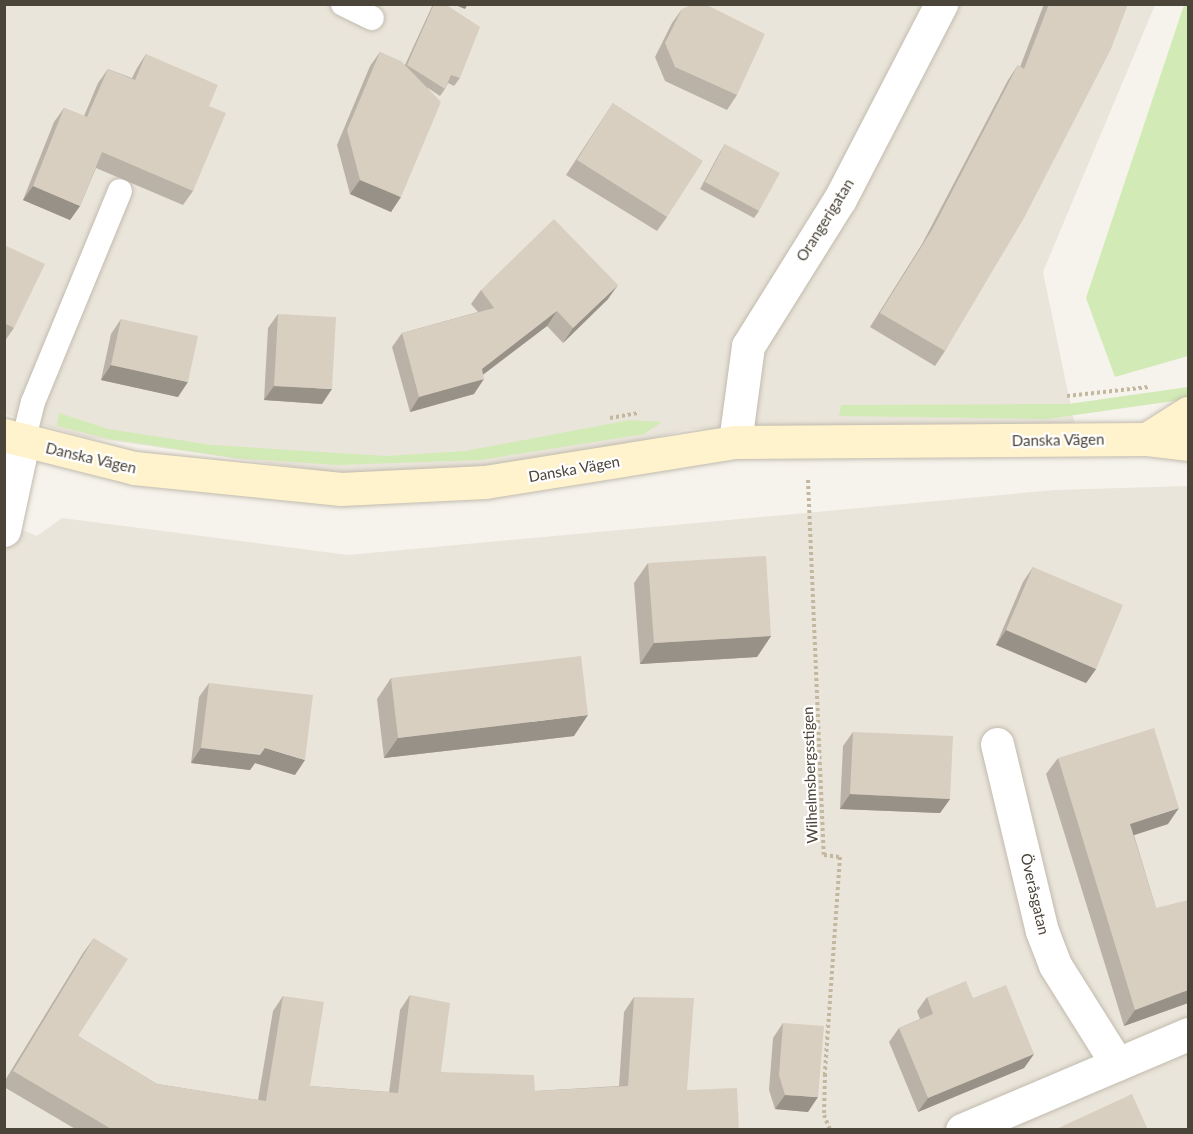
<!DOCTYPE html>
<html>
<head>
<meta charset="utf-8">
<style>
  body { margin:0 }
  #map { position:relative; width:1193px; height:1134px; overflow:hidden; background:#f6f3ec; font-family:Lato,sans-serif }
  div>[style] { position:absolute }
  .residential>* { inset:0; background:#eae5da }
  .green>* { inset:0; background:#d2eab5 }
  .path>* { height:4px; margin-top:-2px; transform-origin:0; background:repeating-linear-gradient(90deg,#c4b79f 0 3px,transparent 0 6px) }
  .roads { filter:drop-shadow(0 0 2px #c2bbae) drop-shadow(0 0 2px #c2bbae) }
  .lane>* { height:24px; margin:-12px; padding:0 12px; transform-origin:12px; border-radius:12px; background:#fff }
  .street>* { height:33px; margin:-16.5px; padding:0 16.5px; transform-origin:16.5px; border-radius:16.5px; background:#fff }
  .secondary>* { height:33px; margin:-16.5px; padding:0 16.5px; transform-origin:16.5px; border-radius:16.5px; background:#fff3cd }
  .wall>* { inset:0; background:#bab2a6 }
  .shaded-wall>* { inset:0; background:#979187 }
  .building>* { inset:0; background:#d8cfc1 }
  span { translate:-50% -50%; white-space:nowrap; text-align:center; line-height:1.15; -webkit-text-stroke:4.5px #fff; paint-order:stroke }
  .street-label { font-size:15px; color:#4b4439 }
  .frame { position:absolute; inset:0; border:6px solid #4b4439; pointer-events:none }
</style>
</head>
<body>
<div id="map">
  <div class="residential">
    <div style="clip-path:polygon(4px 5px,1155px 5px,1043px 272px,1075px 426px,688px 429px,564px 461px,358px 476px,86px 437px,5px 414px)"></div>
    <div style="clip-path:polygon(1188px 486px,1188px 1129px,5px 1129px,4px 523px,37px 536px,62px 518px,348px 555px,1055px 490px)"></div>
  </div>
  <div class="green">
    <div style="clip-path:polygon(1184px 5px,1188px 5px,1188px 356px,1115px 377px,1086px 298px)"></div>
    <div style="clip-path:polygon(1188px 387px,1188px 399px,1047px 419px,839px 416px,841px 405px,1068px 404px)"></div>
    <div style="clip-path:polygon(59px 413px,108px 429px,212px 445px,386px 456px,465px 451px,630px 420px,662px 422px,644px 434px,480px 460px,337px 465px,235px 458px,110px 439px,57px 426px)"></div>
  </div>
  <div class="path">
    <div style="left:1067px;top:396px;width:82px;rotate:-6.3deg"></div>
    <div style="left:610px;top:418px;width:28px;rotate:-10deg"></div>
    <div style="left:808px;top:480px;width:375px;rotate:87.6deg"></div>
    <div style="left:824px;top:855px;width:16px;rotate:7deg"></div>
    <div style="left:840px;top:857px;width:218px;rotate:94deg"></div>
    <div style="left:825px;top:1074px;width:41px;rotate:91.4deg"></div>
    <div style="left:824px;top:1115px;width:16px;rotate:68deg"></div>
  </div>
  <div class="roads">
    <div class="lane">
      <div style="left:343px;top:4px;width:32px;rotate:26deg"></div>
      <div style="left:23px;top:442px;width:41px;rotate:-76deg"></div>
      <div style="left:33px;top:402px;width:228px;rotate:-67.6deg"></div>
    </div>
    <div class="street">
      <div style="left:735px;top:442px;width:97px;rotate:-82.3deg"></div>
      <div style="left:748px;top:346px;width:173px;rotate:-58deg"></div>
      <div style="left:840px;top:199px;width:220px;rotate:-62.6deg"></div>
      <div style="left:4px;top:530px;width:90px;rotate:-77.8deg"></div>
      <div style="left:997px;top:744px;width:192px;rotate:76.5deg"></div>
      <div style="left:1042px;top:931px;width:36px;rotate:69deg"></div>
      <div style="left:1055px;top:965px;width:117px;rotate:57.9deg"></div>
      <div style="left:962px;top:1130px;width:246px;rotate:-23deg"></div>
    </div>
    <div class="secondary">
      <div style="left:4px;top:435px;width:134px;rotate:14.2deg"></div>
      <div style="left:134px;top:468px;width:208px;rotate:5.8deg"></div>
      <div style="left:341px;top:489px;width:144px;rotate:-2.8deg"></div>
      <div style="left:485px;top:482px;width:253px;rotate:-9.1deg"></div>
      <div style="left:735px;top:442px;width:412px;rotate:-0.4deg"></div>
      <div style="left:1147px;top:439px;width:41px;rotate:7deg"></div>
      <div style="left:1147px;top:439px;width:49px;rotate:-32.4deg"></div>
    </div>
  </div>
  <div class="wall">
    <div style="clip-path:polygon(433px 4px,445px 4px,460px 78px,454px 86px,448px 83px,445px 89px,440px 96px,428px 88px,391px 212px,350px 194px,337px 145px,370px 66px,380px 52px,405px 65px)"></div>
    <div style="clip-path:polygon(1044px 4px,1128px 4px,945px 351px,935px 366px,870px 327px,922px 244px,1008px 80px,1018px 65px,1020px 67px)"></div>
    <div style="clip-path:polygon(682px 9px,737px 95px,727px 110px,665px 81px,655px 57px,672px 23px)"></div>
    <div style="clip-path:polygon(146px 54px,209px 106px,193px 191px,183px 205px,96px 168px,80px 206px,70px 220px,23px 200px,54px 122px,64px 108px,84px 116px,98px 83px,108px 69px,132px 78px,137px 68px)"></div>
    <div style="clip-path:polygon(613px 103px,667px 217px,657px 231px,566px 175px)"></div>
    <div style="clip-path:polygon(725px 144px,759px 211px,754px 218px,700px 189px,720px 152px)"></div>
    <div style="clip-path:polygon(4px 245px,14px 328px,4px 342px)"></div>
    <div style="clip-path:polygon(481px 290px,608px 299px,563px 343px,547px 326px,483px 375px,474px 394px,410px 412px,392px 347px,402px 333px,478px 312px,471px 304px)"></div>
    <div style="clip-path:polygon(278px 314px,322px 404px,264px 400px,268px 328px)"></div>
    <div style="clip-path:polygon(121px 319px,178px 397px,101px 380px,111px 334px)"></div>
    <div style="clip-path:polygon(648px 563px,771px 636px,757px 657px,640px 664px,634px 583px)"></div>
    <div style="clip-path:polygon(1033px 567px,1096px 669px,1086px 683px,996px 645px,1023px 582px)"></div>
    <div style="clip-path:polygon(391px 678px,574px 736px,384px 758px,377px 699px)"></div>
    <div style="clip-path:polygon(209px 683px,295px 775px,255px 763px,250px 770px,191px 763px,199px 697px)"></div>
    <div style="clip-path:polygon(853px 732px,950px 799px,940px 813px,840px 809px,843px 746px)"></div>
    <div style="clip-path:polygon(1058px 758px,1168px 824px,1134px 835px,1156px 908px,1188px 1003px,1124px 1026px,1046px 774px)"></div>
    <div style="clip-path:polygon(94px 938px,78px 1036px,157px 1084px,258px 1100px,273px 1011px,283px 996px,310px 1086px,389px 1092px,400px 1010px,410px 995px,441px 1072px,535px 1091px,619px 1086px,624px 1012px,634px 997px,687px 1090px,739px 1130px,77px 1130px,4px 1087px,4px 1082px,83px 953px)"></div>
    <div style="clip-path:polygon(927px 997px,973px 998px,1034px 1054px,1024px 1068px,918px 1112px,889px 1042px,899px 1028px,920px 1019px,917px 1011px)"></div>
    <div style="clip-path:polygon(783px 1023px,808px 1112px,775px 1109px,769px 1090px,773px 1038px)"></div>
  </div>
  <div class="shaded-wall">
    <div style="clip-path:polygon(453px 4px,468px 4px,465px 9px)"></div>
    <div style="clip-path:polygon(360px 180px,401px 197px,391px 212px,350px 194px)"></div>
    <div style="clip-path:polygon(33px 186px,80px 206px,70px 220px,23px 200px)"></div>
    <div style="clip-path:polygon(618px 285px,608px 299px,563px 343px,573px 328px)"></div>
    <div style="clip-path:polygon(557px 311px,547px 326px,473px 382px,484px 379px,474px 394px,410px 412px,419px 397px)"></div>
    <div style="clip-path:polygon(111px 365px,188px 382px,178px 397px,101px 380px)"></div>
    <div style="clip-path:polygon(274px 386px,332px 389px,322px 404px,264px 400px)"></div>
    <div style="clip-path:polygon(1006px 630px,1096px 669px,1086px 683px,996px 645px)"></div>
    <div style="clip-path:polygon(771px 636px,757px 657px,640px 664px,654px 643px)"></div>
    <div style="clip-path:polygon(588px 715px,574px 736px,384px 758px,398px 738px)"></div>
    <div style="clip-path:polygon(201px 748px,265px 748px,305px 760px,295px 775px,255px 763px,250px 770px,191px 763px)"></div>
    <div style="clip-path:polygon(850px 794px,950px 799px,940px 813px,840px 809px)"></div>
    <div style="clip-path:polygon(1179px 808px,1168px 824px,1119px 840px,1130px 824px)"></div>
    <div style="clip-path:polygon(1188px 990px,1188px 1003px,1124px 1026px,1135px 1010px)"></div>
    <div style="clip-path:polygon(1034px 1054px,1024px 1068px,918px 1112px,928px 1098px)"></div>
    <div style="clip-path:polygon(785px 1095px,818px 1097px,808px 1112px,775px 1109px)"></div>
  </div>
  <div class="building">
    <div style="clip-path:polygon(434px 4px,445px 4px,480px 27px,460px 78px,451px 75px,445px 89px,407px 65px)"></div>
    <div style="clip-path:polygon(693px 4px,705px 4px,765px 34px,737px 95px,675px 67px,665px 43px,682px 9px)"></div>
    <div style="clip-path:polygon(1049px 4px,1128px 4px,1111px 49px,1024px 218px,945px 351px,880px 313px,932px 230px,1018px 65px,1024px 69px)"></div>
    <div style="clip-path:polygon(380px 52px,401px 61px,441px 102px,401px 197px,360px 180px,347px 130px)"></div>
    <div style="clip-path:polygon(146px 54px,218px 85px,209px 106px,226px 113px,193px 191px,102px 152px,80px 206px,33px 186px,64px 108px,87px 117px,108px 69px,135px 80px)"></div>
    <div style="clip-path:polygon(613px 103px,703px 161px,667px 217px,577px 160px)"></div>
    <div style="clip-path:polygon(725px 144px,780px 173px,759px 211px,705px 182px)"></div>
    <div style="clip-path:polygon(554px 219px,618px 285px,573px 328px,557px 311px,482px 369px,484px 379px,419px 397px,402px 333px,494px 308px,481px 290px)"></div>
    <div style="clip-path:polygon(4px 245px,45px 264px,14px 328px,4px 323px)"></div>
    <div style="clip-path:polygon(278px 314px,336px 317px,332px 389px,274px 386px)"></div>
    <div style="clip-path:polygon(121px 319px,198px 336px,188px 382px,111px 365px)"></div>
    <div style="clip-path:polygon(766px 556px,771px 636px,654px 643px,648px 563px)"></div>
    <div style="clip-path:polygon(1033px 567px,1123px 605px,1096px 669px,1006px 630px)"></div>
    <div style="clip-path:polygon(581px 656px,588px 715px,398px 738px,391px 678px)"></div>
    <div style="clip-path:polygon(209px 683px,313px 695px,305px 760px,265px 748px,260px 755px,201px 748px)"></div>
    <div style="clip-path:polygon(1154px 728px,1179px 808px,1130px 824px,1156px 908px,1188px 900px,1188px 990px,1135px 1010px,1058px 758px)"></div>
    <div style="clip-path:polygon(853px 732px,953px 736px,950px 799px,850px 794px)"></div>
    <div style="clip-path:polygon(94px 938px,128px 959px,78px 1036px,157px 1084px,266px 1101px,283px 996px,324px 1002px,310px 1086px,398px 1093px,410px 995px,450px 1003px,441px 1072px,534px 1075px,535px 1091px,628px 1086px,634px 997px,694px 998px,687px 1090px,737px 1088px,739px 1130px,113px 1130px,13px 1071px)"></div>
    <div style="clip-path:polygon(966px 981px,973px 998px,1006px 985px,1034px 1054px,928px 1098px,899px 1028px,933px 1014px,927px 997px)"></div>
    <div style="clip-path:polygon(783px 1023px,824px 1026px,818px 1097px,785px 1095px,779px 1075px)"></div>
    <div style="clip-path:polygon(1132px 1094px,1148px 1130px,1054px 1130px)"></div>
  </div>
  <div class="street-label">
    <span style="left:825px;top:220px;rotate:-58deg">Orangerigatan</span>
    <span style="left:1058px;top:440px;rotate:-1deg">Danska Vägen</span>
    <span style="left:91px;top:458px;rotate:13deg">Danska Vägen</span>
    <span style="left:574px;top:469px;rotate:-10deg">Danska Vägen</span>
    <span style="left:810px;top:775px;rotate:-92deg">Wilhelmsbergsstigen</span>
    <span style="left:1035px;top:894px;rotate:77deg">Överåsgatan</span>
  </div>
  <div class="frame"></div>
</div>
</body>
</html>
